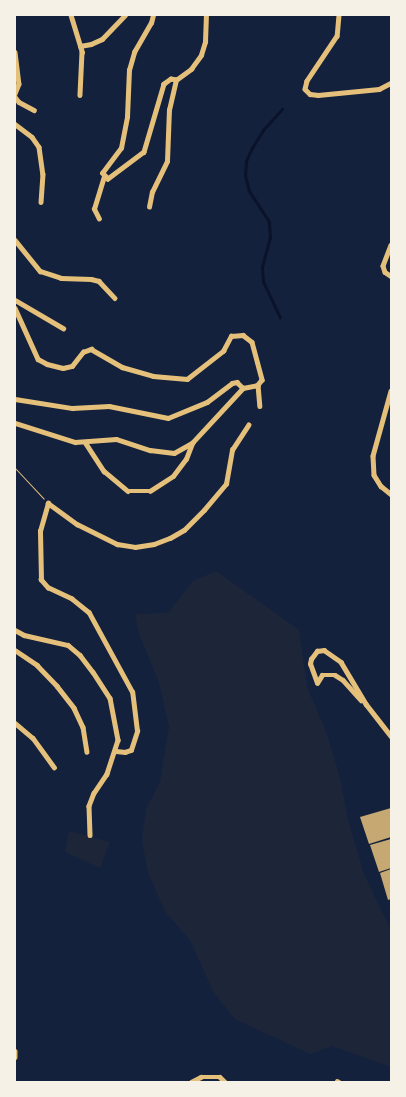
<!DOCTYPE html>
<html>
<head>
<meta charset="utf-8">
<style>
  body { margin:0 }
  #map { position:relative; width:406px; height:1097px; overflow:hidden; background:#14213d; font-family:Karla,sans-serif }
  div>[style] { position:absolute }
  .green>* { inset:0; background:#1d2539 }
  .stream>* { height:2.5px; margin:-1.25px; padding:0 1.25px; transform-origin:1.25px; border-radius:1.25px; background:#0b132b }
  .building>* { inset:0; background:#c6a872 }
  .path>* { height:1px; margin:-0.5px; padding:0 0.5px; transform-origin:0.5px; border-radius:0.5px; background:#e5c07b }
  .minor>* { height:4.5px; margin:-2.25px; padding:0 2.25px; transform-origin:2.25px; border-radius:2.25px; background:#e5c07b }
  span { translate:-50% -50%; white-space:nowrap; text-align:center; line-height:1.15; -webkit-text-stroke:4px #f6f1e7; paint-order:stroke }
  .frame { position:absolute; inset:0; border:16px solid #f6f1e7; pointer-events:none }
</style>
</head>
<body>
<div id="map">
  <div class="green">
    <div style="clip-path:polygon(216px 571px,299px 630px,307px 687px,327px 734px,340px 778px,348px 820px,364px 874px,391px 931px,391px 1067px,332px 1046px,310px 1054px,235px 1019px,214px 993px,190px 940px,166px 913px,148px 873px,142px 840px,146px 809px,160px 782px,169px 727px,159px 682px,139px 634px,135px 614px,168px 613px,193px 581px)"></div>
    <div style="clip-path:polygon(69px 831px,110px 842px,100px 868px,65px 852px)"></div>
  </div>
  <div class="stream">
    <div style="left:280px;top:318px;width:40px;rotate:-115deg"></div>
    <div style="left:263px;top:282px;width:15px;rotate:-94deg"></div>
    <div style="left:262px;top:267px;width:30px;rotate:-75deg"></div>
    <div style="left:270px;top:238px;width:16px;rotate:-94deg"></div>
    <div style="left:269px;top:222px;width:37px;rotate:-123deg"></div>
    <div style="left:249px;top:191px;width:16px;rotate:-105deg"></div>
    <div style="left:245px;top:176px;width:15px;rotate:-86deg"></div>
    <div style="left:246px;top:161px;width:14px;rotate:-65deg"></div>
    <div style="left:252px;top:148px;width:22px;rotate:-58deg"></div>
    <div style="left:264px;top:129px;width:27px;rotate:-48deg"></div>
  </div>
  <div class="building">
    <div style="clip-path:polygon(391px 808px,391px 837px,369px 844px,360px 817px)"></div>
    <div style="clip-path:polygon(391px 839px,391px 868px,379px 872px,370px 845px)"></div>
    <div style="clip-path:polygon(391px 869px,391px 899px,388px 900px,380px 873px)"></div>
  </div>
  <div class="path">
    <div style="left:15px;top:468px;width:42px;rotate:46.9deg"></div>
  </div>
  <div class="minor">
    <div style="left:71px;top:15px;width:39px;rotate:73deg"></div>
    <div style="left:82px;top:52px;width:43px;rotate:92.7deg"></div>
    <div style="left:339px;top:15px;width:21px;rotate:95deg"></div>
    <div style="left:337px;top:36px;width:54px;rotate:123.7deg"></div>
    <div style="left:307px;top:81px;width:8px;rotate:104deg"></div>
    <div style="left:305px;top:89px;width:7px;rotate:45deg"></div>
    <div style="left:310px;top:94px;width:8px;rotate:7deg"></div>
    <div style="left:318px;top:95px;width:61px;rotate:-5.6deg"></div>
    <div style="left:379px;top:89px;width:13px;rotate:-27deg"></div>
    <div style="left:80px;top:46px;width:11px;rotate:-10deg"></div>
    <div style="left:91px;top:44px;width:12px;rotate:-24deg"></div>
    <div style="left:102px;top:39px;width:33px;rotate:-46deg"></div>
    <div style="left:15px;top:52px;width:32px;rotate:83deg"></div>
    <div style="left:19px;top:84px;width:11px;rotate:112deg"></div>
    <div style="left:176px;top:80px;width:19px;rotate:-36deg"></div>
    <div style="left:191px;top:69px;width:17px;rotate:-54deg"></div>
    <div style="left:201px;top:55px;width:14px;rotate:-73deg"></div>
    <div style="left:205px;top:42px;width:27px;rotate:-88deg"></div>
    <div style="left:15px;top:97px;width:6px;rotate:51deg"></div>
    <div style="left:19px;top:102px;width:17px;rotate:28deg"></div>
    <div style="left:15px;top:124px;width:21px;rotate:37deg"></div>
    <div style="left:32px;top:137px;width:12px;rotate:55deg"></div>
    <div style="left:39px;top:147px;width:27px;rotate:82deg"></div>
    <div style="left:43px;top:174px;width:28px;rotate:94deg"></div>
    <div style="left:149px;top:207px;width:15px;rotate:-79deg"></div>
    <div style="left:152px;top:192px;width:34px;rotate:-64deg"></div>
    <div style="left:167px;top:161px;width:51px;rotate:-87.8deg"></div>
    <div style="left:169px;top:110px;width:31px;rotate:-77deg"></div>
    <div style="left:176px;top:80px;width:5px;rotate:-169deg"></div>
    <div style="left:171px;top:79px;width:9px;rotate:144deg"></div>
    <div style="left:164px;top:84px;width:71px;rotate:106.4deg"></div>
    <div style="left:144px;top:152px;width:45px;rotate:143.1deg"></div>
    <div style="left:108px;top:179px;width:8px;rotate:-135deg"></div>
    <div style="left:102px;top:173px;width:31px;rotate:-53deg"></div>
    <div style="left:121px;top:148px;width:32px;rotate:-79deg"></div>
    <div style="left:127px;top:117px;width:47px;rotate:-87.6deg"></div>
    <div style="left:129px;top:70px;width:19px;rotate:-74deg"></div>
    <div style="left:134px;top:52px;width:34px;rotate:-60deg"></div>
    <div style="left:151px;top:23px;width:8px;rotate:-76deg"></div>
    <div style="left:99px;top:219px;width:11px;rotate:-117deg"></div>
    <div style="left:94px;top:209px;width:34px;rotate:-73deg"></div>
    <div style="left:15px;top:240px;width:40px;rotate:51deg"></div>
    <div style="left:40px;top:271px;width:22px;rotate:18deg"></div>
    <div style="left:61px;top:278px;width:30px;rotate:2deg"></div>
    <div style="left:91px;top:279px;width:8px;rotate:14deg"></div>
    <div style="left:99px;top:281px;width:23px;rotate:47deg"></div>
    <div style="left:391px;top:245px;width:22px;rotate:111deg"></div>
    <div style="left:383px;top:266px;width:6px;rotate:72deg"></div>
    <div style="left:385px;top:272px;width:7px;rotate:34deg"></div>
    <div style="left:15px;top:300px;width:56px;rotate:30.3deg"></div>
    <div style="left:15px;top:308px;width:56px;rotate:65.7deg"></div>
    <div style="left:38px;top:359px;width:10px;rotate:29deg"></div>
    <div style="left:47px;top:364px;width:16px;rotate:14deg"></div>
    <div style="left:63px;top:368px;width:9px;rotate:-13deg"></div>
    <div style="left:72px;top:366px;width:18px;rotate:-52deg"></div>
    <div style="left:83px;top:352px;width:9px;rotate:-21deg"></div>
    <div style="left:91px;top:349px;width:36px;rotate:30deg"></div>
    <div style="left:122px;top:367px;width:32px;rotate:16deg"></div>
    <div style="left:153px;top:376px;width:34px;rotate:5deg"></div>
    <div style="left:187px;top:379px;width:46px;rotate:-37.9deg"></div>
    <div style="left:223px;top:351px;width:17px;rotate:-62deg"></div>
    <div style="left:231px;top:336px;width:12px;rotate:-5deg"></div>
    <div style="left:243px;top:335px;width:11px;rotate:38deg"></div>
    <div style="left:252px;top:342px;width:39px;rotate:75deg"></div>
    <div style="left:262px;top:380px;width:6px;rotate:129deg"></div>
    <div style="left:258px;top:385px;width:21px;rotate:85deg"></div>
    <div style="left:391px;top:391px;width:67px;rotate:105.5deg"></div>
    <div style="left:373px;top:456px;width:19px;rotate:87deg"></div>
    <div style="left:374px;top:475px;width:13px;rotate:58deg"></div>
    <div style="left:381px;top:486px;width:13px;rotate:39deg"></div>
    <div style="left:15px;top:399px;width:58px;rotate:9deg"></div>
    <div style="left:72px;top:408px;width:37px;rotate:-3deg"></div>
    <div style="left:109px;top:406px;width:60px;rotate:11.5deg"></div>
    <div style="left:168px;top:418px;width:42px;rotate:-22.3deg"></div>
    <div style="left:207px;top:402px;width:31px;rotate:-37deg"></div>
    <div style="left:232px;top:383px;width:5px;rotate:-11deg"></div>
    <div style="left:237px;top:382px;width:8px;rotate:45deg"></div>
    <div style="left:15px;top:423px;width:63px;rotate:17.6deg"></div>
    <div style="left:75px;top:442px;width:41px;rotate:-4.2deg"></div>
    <div style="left:116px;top:439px;width:36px;rotate:18deg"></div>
    <div style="left:150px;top:450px;width:24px;rotate:7deg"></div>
    <div style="left:174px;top:453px;width:21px;rotate:-29deg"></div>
    <div style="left:192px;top:443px;width:75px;rotate:-47.2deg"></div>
    <div style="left:243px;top:388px;width:15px;rotate:-11deg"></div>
    <div style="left:85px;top:442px;width:35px;rotate:57deg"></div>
    <div style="left:104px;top:471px;width:31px;rotate:40deg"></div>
    <div style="left:128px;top:491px;width:22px"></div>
    <div style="left:150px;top:491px;width:27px;rotate:-33deg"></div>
    <div style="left:173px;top:476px;width:21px;rotate:-53deg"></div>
    <div style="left:186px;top:459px;width:17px;rotate:-69deg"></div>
    <div style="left:15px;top:630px;width:10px;rotate:29deg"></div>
    <div style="left:24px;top:635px;width:45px;rotate:12.8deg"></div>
    <div style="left:68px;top:645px;width:16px;rotate:40deg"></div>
    <div style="left:80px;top:655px;width:21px;rotate:53deg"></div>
    <div style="left:93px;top:672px;width:31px;rotate:57deg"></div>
    <div style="left:110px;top:698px;width:43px;rotate:79.2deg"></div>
    <div style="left:118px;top:740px;width:36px;rotate:108deg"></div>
    <div style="left:107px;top:774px;width:23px;rotate:124deg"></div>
    <div style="left:94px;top:793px;width:14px;rotate:111deg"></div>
    <div style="left:89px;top:806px;width:29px;rotate:88deg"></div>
    <div style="left:15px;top:650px;width:27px;rotate:34deg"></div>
    <div style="left:37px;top:665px;width:29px;rotate:46deg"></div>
    <div style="left:57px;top:686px;width:28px;rotate:52deg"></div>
    <div style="left:74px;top:708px;width:21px;rotate:65deg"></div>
    <div style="left:83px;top:727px;width:25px;rotate:81deg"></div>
    <div style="left:317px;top:683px;width:20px;rotate:-110deg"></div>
    <div style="left:310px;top:664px;width:5px;rotate:-79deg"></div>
    <div style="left:311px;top:659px;width:10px;rotate:-53deg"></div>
    <div style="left:317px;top:651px;width:7px;rotate:-8deg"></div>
    <div style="left:324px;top:650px;width:21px;rotate:35deg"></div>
    <div style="left:341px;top:662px;width:49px;rotate:59.2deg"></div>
    <div style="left:366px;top:704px;width:41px;rotate:52deg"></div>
    <div style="left:317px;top:683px;width:9px;rotate:-58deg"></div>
    <div style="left:322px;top:675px;width:13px"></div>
    <div style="left:335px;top:675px;width:9px;rotate:32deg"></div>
    <div style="left:343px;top:680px;width:27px;rotate:48deg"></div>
    <div style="left:15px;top:723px;width:23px;rotate:40deg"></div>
    <div style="left:33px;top:738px;width:36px;rotate:54deg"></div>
    <div style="left:116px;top:751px;width:9px;rotate:6deg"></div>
    <div style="left:125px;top:752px;width:6px;rotate:-18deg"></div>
    <div style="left:131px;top:750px;width:20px;rotate:-72deg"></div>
    <div style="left:137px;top:731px;width:39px;rotate:-97deg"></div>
    <div style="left:132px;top:692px;width:90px;rotate:-118.6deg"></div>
    <div style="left:89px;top:613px;width:22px;rotate:-141deg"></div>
    <div style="left:72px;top:599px;width:26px;rotate:-155deg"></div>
    <div style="left:48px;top:588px;width:11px;rotate:-131deg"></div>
    <div style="left:41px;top:580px;width:49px;rotate:-91.2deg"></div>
    <div style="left:40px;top:531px;width:29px;rotate:-74deg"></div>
    <div style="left:48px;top:503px;width:36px;rotate:36deg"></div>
    <div style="left:77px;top:524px;width:45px;rotate:26.6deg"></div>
    <div style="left:117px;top:544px;width:18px;rotate:9deg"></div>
    <div style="left:135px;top:547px;width:19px;rotate:-9deg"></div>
    <div style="left:154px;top:544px;width:17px;rotate:-21deg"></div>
    <div style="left:170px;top:538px;width:16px;rotate:-30deg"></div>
    <div style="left:184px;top:530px;width:28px;rotate:-45deg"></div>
    <div style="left:204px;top:510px;width:34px;rotate:-50deg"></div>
    <div style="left:226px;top:484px;width:35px;rotate:-80deg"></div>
    <div style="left:232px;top:450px;width:30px;rotate:-57deg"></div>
    <div style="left:15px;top:1051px;width:6px;rotate:90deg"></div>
    <div style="left:337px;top:1081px;width:2px;rotate:27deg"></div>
    <div style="left:191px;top:1082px;width:11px;rotate:-27deg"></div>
    <div style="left:201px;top:1077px;width:19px"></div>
    <div style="left:220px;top:1077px;width:7px;rotate:45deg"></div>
  </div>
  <div class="frame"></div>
</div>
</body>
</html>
